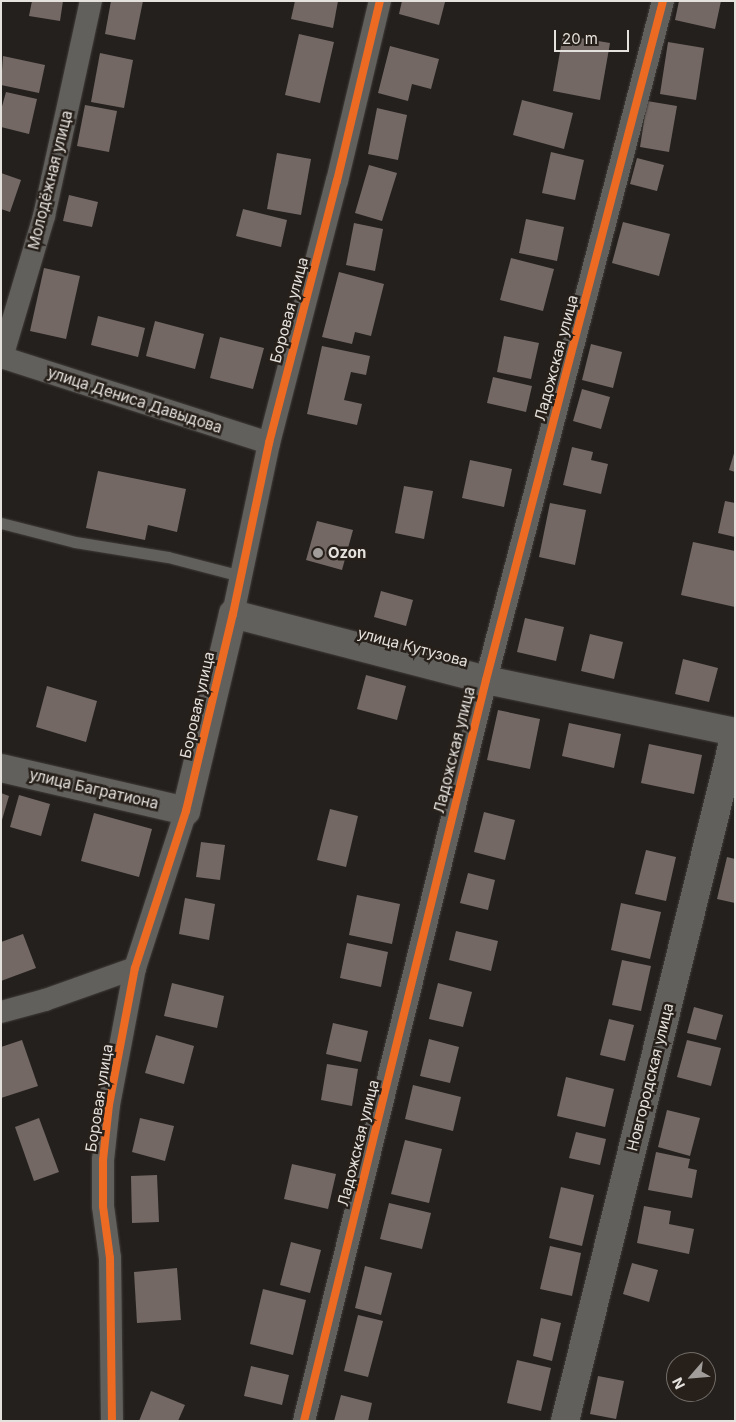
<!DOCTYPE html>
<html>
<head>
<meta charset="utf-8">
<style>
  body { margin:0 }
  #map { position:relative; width:736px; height:1422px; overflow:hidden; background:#24201d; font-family:Inter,sans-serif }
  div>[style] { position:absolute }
  .building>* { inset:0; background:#736864 }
  .roads { filter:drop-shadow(0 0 1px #403d3a) drop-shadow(0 0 1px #403d3a) }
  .service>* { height:11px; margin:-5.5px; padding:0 5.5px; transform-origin:5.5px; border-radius:5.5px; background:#62605d }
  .minor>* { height:22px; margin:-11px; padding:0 11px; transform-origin:11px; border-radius:11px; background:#62605d }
  .tertiary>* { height:28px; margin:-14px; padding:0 14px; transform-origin:14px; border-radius:14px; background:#62605d }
  .cycleway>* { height:8px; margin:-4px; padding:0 4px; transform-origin:4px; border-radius:4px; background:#ed6a23 }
  .dots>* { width:14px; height:14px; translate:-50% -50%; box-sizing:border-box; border:2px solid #27201a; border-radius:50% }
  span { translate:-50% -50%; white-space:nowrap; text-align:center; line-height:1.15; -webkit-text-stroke:5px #27201a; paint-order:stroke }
  .street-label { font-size:15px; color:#e5e1dd }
  .poi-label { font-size:15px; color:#e5e1dd; font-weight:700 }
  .left { translate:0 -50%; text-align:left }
  .frame { position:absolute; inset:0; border:2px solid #e5e1dd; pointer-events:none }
  .north { position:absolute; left:666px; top:1352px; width:50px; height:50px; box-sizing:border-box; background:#27201a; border:1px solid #736d68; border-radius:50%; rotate:243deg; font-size:14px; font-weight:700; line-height:20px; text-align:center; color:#e5e1dd }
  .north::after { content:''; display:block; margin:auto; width:18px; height:22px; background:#a19d9a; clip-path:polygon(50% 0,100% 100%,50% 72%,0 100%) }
  .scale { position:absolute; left:554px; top:30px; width:75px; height:22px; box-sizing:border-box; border:2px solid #e5e1dd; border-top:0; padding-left:6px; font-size:15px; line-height:18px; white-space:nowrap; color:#e5e1dd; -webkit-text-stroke:4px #27201a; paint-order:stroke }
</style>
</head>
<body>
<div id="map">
  <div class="building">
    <div style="clip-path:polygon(32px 1px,63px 1px,60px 21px,29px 16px)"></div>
    <div style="clip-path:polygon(111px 1px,143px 1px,135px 40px,105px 34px)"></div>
    <div style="clip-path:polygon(295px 1px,338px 1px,333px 28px,291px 19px)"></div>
    <div style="clip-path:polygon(402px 1px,445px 2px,439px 25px,399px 14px)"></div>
    <div style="clip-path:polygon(679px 1px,721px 1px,715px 29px,675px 20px)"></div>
    <div style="clip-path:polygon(299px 34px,334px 42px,320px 103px,285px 95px)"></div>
    <div style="clip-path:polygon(563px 35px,610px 43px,600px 100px,553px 91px)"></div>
    <div style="clip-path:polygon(668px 42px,704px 48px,696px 100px,660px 94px)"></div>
    <div style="clip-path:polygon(390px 46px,439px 59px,431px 89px,412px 84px,408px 101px,378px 93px)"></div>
    <div style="clip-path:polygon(100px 53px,133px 60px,124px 108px,91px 102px)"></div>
    <div style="clip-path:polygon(3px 56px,45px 65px,39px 93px,1px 85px)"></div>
    <div style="clip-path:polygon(6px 92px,37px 99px,29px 134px,1px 127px,1px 110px)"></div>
    <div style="clip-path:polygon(522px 100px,573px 113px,564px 149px,513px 135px)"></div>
    <div style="clip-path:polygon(647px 101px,677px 106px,669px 152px,640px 147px)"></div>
    <div style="clip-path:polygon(85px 105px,117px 111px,109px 152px,77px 146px)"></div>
    <div style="clip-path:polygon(377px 108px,407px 115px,398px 160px,368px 154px)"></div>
    <div style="clip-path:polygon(551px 152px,584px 160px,575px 200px,542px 193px)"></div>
    <div style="clip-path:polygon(277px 153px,311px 159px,301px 215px,267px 209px)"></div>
    <div style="clip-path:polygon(637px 158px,664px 165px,657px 191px,630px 184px)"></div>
    <div style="clip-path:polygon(369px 165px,397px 173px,382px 221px,355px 213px)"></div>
    <div style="clip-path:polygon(1px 173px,21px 180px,10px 212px,1px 209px)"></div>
    <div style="clip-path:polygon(69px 195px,98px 202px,92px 227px,63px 221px)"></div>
    <div style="clip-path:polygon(243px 209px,287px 220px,281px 247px,236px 236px)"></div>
    <div style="clip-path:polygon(526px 219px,564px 227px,557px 261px,519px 253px)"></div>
    <div style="clip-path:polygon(623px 222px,670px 234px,659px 276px,612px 263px)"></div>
    <div style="clip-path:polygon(354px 223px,383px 229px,375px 271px,346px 265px)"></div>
    <div style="clip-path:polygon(511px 258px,554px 269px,543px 311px,500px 300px)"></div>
    <div style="clip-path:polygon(44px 268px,80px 276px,66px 339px,30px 331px)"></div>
    <div style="clip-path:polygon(339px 272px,384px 284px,371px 336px,355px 332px,352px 344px,322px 337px)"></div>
    <div style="clip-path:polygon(98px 316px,145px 328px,138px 357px,91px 345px)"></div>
    <div style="clip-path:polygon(155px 321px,204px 334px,195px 369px,146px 356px)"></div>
    <div style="clip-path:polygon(504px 336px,539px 343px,531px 379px,497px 372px)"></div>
    <div style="clip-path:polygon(220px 337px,264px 348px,253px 389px,210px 378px)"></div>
    <div style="clip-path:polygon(591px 344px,622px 352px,613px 388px,582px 380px)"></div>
    <div style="clip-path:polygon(322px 346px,370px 356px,366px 375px,351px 372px,344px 400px,362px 404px,357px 425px,307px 414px)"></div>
    <div style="clip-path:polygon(493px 377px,532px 386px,526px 412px,487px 403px)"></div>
    <div style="clip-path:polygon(582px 389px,610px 397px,601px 429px,573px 421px)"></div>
    <div style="clip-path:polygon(572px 447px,593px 452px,591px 460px,608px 464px,601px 494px,563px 485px)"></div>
    <div style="clip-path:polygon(735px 450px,735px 472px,729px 470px)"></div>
    <div style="clip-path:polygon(470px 460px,512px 469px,504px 507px,462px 498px)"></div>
    <div style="clip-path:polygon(98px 471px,186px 489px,177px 532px,148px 525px,145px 540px,86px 528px)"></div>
    <div style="clip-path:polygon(404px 486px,433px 491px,424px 539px,395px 533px)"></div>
    <div style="clip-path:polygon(725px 501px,735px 503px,735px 537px,718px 533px)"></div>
    <div style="clip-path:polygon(550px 503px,586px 510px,575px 565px,539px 557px)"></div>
    <div style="clip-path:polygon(317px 521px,353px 530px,342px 570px,306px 560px)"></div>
    <div style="clip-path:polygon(693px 542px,735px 551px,735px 607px,681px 595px)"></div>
    <div style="clip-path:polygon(381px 591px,413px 600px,406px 626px,374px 617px)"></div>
    <div style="clip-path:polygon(525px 618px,564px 627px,556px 661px,517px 652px)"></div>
    <div style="clip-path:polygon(590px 634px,623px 642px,614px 679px,581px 671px)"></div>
    <div style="clip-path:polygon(683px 659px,718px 668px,709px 702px,675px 694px)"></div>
    <div style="clip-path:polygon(366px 675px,406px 686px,397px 720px,357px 709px)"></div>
    <div style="clip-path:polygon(47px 686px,97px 701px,86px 742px,36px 727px)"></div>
    <div style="clip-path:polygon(498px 710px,540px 719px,530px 769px,487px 760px)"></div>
    <div style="clip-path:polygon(569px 723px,621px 734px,614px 768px,562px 756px)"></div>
    <div style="clip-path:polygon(649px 744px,702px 755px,694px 794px,641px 783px)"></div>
    <div style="clip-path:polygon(1px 793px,9px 796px,2px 820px,1px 820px)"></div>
    <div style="clip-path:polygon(19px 795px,50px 804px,41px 836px,10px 827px)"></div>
    <div style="clip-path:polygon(330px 809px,358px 816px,346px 867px,317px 860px)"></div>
    <div style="clip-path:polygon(484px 812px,515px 820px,505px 860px,474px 852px)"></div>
    <div style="clip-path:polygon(94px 813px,152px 829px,139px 877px,81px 861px)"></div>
    <div style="clip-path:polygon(201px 842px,225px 845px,220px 880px,196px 877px)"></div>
    <div style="clip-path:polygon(646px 850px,676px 857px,666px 901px,635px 894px)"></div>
    <div style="clip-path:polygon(727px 857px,735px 859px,735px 903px,717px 899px)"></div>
    <div style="clip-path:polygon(468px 873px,495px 880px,488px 910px,460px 903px)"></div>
    <div style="clip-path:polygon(357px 895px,400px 904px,392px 944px,349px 935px)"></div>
    <div style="clip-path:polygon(185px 898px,215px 904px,209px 940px,179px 934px)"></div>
    <div style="clip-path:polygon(621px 903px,661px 912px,650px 959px,611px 950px)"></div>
    <div style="clip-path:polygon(456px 931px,498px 941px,491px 971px,449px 960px)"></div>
    <div style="clip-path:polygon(23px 934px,36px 968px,1px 981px,1px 942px)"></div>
    <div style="clip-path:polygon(347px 943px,388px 952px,381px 987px,340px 978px)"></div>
    <div style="clip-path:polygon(622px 960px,651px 966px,641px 1011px,612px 1005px)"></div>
    <div style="clip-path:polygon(172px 983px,224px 996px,217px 1028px,164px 1016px)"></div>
    <div style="clip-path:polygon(438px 983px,472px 992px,463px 1027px,429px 1019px)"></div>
    <div style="clip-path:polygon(694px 1007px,723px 1015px,716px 1040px,687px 1033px)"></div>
    <div style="clip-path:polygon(609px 1019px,634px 1025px,625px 1061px,600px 1055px)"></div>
    <div style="clip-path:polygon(333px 1023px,368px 1031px,361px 1062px,326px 1054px)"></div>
    <div style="clip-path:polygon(156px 1035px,194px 1046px,184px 1084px,145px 1073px)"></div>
    <div style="clip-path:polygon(429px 1039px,459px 1047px,450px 1083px,420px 1076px)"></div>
    <div style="clip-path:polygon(22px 1040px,38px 1086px,1px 1098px,1px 1047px)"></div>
    <div style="clip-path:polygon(687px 1040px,721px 1048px,711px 1086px,677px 1077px)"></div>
    <div style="clip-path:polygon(327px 1064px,358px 1069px,352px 1106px,321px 1100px)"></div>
    <div style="clip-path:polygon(566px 1077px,614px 1089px,605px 1127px,557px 1116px)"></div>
    <div style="clip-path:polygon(413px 1085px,461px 1097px,453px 1131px,405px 1119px)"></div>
    <div style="clip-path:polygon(667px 1110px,700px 1118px,690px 1156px,658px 1147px)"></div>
    <div style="clip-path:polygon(39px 1118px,59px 1172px,34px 1181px,15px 1127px)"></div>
    <div style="clip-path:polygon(140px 1118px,174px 1126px,165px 1161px,132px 1152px)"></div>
    <div style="clip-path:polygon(576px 1132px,606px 1139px,600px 1165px,569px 1158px)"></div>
    <div style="clip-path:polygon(405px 1140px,442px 1149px,429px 1203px,391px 1194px)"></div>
    <div style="clip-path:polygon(656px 1152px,690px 1159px,688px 1168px,697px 1170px,692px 1198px,648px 1190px)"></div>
    <div style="clip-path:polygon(292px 1164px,336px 1174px,328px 1209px,284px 1199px)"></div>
    <div style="clip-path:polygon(157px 1175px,159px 1222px,132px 1223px,131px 1176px)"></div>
    <div style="clip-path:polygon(561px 1187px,594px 1195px,582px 1246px,549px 1238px)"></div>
    <div style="clip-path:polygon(389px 1203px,431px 1213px,422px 1249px,380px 1239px)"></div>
    <div style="clip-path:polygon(644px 1206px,671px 1211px,669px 1224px,694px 1229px,689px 1254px,637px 1243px)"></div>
    <div style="clip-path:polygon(291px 1242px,321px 1250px,310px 1293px,280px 1285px)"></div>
    <div style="clip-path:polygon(550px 1246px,581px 1253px,572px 1296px,540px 1289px)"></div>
    <div style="clip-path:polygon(632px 1263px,658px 1270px,649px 1302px,623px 1294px)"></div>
    <div style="clip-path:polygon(365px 1266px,392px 1273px,381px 1315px,355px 1308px)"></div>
    <div style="clip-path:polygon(177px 1268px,181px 1320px,137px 1323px,134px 1272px)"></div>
    <div style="clip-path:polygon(263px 1289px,306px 1300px,293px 1355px,250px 1344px)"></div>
    <div style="clip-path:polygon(358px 1315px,383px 1321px,368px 1377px,344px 1371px)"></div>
    <div style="clip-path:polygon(541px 1318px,561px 1323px,552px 1361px,533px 1356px)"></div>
    <div style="clip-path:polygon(517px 1360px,551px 1368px,541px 1411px,507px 1403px)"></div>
    <div style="clip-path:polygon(251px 1366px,289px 1375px,282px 1405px,244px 1396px)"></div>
    <div style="clip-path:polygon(598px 1376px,624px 1381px,616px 1419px,590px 1414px)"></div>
    <div style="clip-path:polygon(151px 1391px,185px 1405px,178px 1421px,139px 1421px)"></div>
    <div style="clip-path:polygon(341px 1395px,372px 1403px,368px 1421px,334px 1421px)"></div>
  </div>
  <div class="roads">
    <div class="service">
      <div style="left:1px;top:523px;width:76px;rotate:14.4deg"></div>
      <div style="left:75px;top:542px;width:94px;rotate:9.2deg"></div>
      <div style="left:168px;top:557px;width:75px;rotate:14.6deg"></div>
    </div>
    <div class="minor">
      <div style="left:1px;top:357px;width:281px;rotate:17.8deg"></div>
      <div style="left:2px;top:357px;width:147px;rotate:-73.4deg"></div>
      <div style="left:44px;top:216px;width:220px;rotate:-77.7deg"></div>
      <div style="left:233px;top:614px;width:175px;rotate:-78.1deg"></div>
      <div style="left:269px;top:443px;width:271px;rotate:-75.5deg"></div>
      <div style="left:337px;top:181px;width:185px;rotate:-76.6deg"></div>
      <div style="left:1px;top:1012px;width:46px;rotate:-15.3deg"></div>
      <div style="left:45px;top:1000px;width:96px;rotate:-19.6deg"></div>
      <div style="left:112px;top:1421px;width:163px;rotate:-90.7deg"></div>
      <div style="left:110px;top:1258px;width:52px;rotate:-97.7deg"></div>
      <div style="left:103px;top:1206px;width:46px;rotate:-90deg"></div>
      <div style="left:103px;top:1160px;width:55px;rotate:-83.8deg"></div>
      <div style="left:109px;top:1105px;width:139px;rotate:-79.3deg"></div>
      <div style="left:135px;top:968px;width:165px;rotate:-72deg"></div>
      <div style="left:304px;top:1421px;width:763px;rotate:-76.2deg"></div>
      <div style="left:486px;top:680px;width:702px;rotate:-75.39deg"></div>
    </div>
    <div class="tertiary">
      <div style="left:1px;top:768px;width:190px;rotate:13.1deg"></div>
      <div style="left:186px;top:811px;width:203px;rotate:-76.6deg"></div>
      <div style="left:233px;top:614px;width:261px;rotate:14.6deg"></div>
      <div style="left:486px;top:680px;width:254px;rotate:11.8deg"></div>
      <div style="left:565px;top:1421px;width:708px;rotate:-76.1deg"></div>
    </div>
  </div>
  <div class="cycleway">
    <div style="left:112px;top:1421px;width:163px;rotate:-90.7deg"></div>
    <div style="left:110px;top:1258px;width:52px;rotate:-97.7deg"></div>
    <div style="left:103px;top:1206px;width:46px;rotate:-90deg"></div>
    <div style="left:103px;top:1160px;width:55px;rotate:-83.8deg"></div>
    <div style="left:109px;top:1105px;width:139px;rotate:-79.3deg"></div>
    <div style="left:135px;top:968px;width:165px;rotate:-72deg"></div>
    <div style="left:186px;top:811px;width:203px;rotate:-76.6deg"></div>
    <div style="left:233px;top:614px;width:175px;rotate:-78.1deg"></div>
    <div style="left:269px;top:443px;width:271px;rotate:-75.5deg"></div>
    <div style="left:337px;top:181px;width:185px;rotate:-76.6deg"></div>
    <div style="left:304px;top:1421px;width:763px;rotate:-76.2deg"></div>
    <div style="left:486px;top:680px;width:702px;rotate:-75.39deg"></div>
  </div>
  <div class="dots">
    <div style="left:318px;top:553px;background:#a19d9a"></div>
  </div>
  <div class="street-label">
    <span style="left:50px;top:180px;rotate:-76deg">Молодёжная улица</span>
    <span style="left:289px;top:310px;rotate:-75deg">Боровая улица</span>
    <span style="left:556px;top:358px;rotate:-75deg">Ладожская улица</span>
    <span style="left:135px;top:400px;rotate:18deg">улица Дениса Давыдова</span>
    <span style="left:413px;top:647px;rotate:15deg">улица Кутузова</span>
    <span style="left:197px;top:705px;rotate:-77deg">Боровая улица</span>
    <span style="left:454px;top:750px;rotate:-76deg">Ладожская улица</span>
    <span style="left:94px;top:789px;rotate:13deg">улица Багратиона</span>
    <span style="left:650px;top:1077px;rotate:-76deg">Новгородская улица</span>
    <span style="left:99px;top:1098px;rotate:-81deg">Боровая улица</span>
    <span style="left:358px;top:1143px;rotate:-76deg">Ладожская улица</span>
  </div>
  <div class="poi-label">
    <span class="left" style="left:328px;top:553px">Ozon</span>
  </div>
  <div class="frame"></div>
  <div class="north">N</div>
  <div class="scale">20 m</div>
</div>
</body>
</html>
